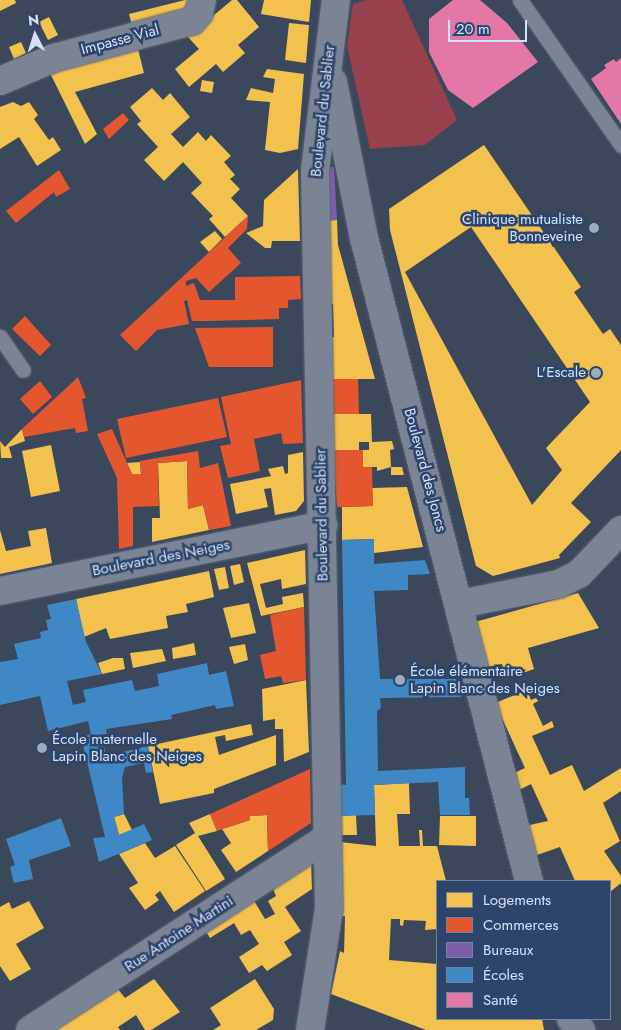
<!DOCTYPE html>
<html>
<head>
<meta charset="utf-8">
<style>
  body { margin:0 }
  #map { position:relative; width:621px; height:1030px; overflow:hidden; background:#3b485c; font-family:Jost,sans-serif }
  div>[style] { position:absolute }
  .green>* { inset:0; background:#98404b }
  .homes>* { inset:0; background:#f2c14e }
  .shops>* { inset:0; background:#e4572e }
  .offices>* { inset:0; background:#7b5ea7 }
  .schools>* { inset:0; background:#3f88c5 }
  .health>* { inset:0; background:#e377a8 }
  .roads { filter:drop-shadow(0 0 1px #596576) drop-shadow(0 0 1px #596576) }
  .service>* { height:15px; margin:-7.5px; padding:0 7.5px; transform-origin:7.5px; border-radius:7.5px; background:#7a8494 }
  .minor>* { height:28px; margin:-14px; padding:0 14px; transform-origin:14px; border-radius:14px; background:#7a8494 }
  .dots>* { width:14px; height:14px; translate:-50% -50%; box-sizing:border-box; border:2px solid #2d456a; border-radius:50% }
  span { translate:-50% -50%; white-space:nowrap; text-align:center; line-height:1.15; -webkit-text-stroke:5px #2d456a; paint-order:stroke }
  .street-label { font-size:15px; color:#d2e1f8 }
  .poi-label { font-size:15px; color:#d2e1f8 }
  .right { translate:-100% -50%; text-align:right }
  .left { translate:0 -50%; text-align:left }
  .legend { position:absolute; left:436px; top:880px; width:175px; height:140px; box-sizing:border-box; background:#2d456a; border:1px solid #6f83a3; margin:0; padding:6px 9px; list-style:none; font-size:15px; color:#d2e1f8 }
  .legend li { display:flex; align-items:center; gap:10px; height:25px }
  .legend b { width:25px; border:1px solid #6f83a3 }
  .north { position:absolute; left:10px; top:10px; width:50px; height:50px; -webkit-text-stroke:4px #2d456a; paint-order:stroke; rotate:355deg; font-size:14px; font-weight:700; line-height:20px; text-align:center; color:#d2e1f8 }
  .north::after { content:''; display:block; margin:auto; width:18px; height:22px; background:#d2e1f8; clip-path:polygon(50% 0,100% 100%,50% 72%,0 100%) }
  .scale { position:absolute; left:448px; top:20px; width:79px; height:22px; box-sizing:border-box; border:2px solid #d2e1f8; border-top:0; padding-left:6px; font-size:15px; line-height:18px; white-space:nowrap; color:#d2e1f8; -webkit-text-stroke:4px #2d456a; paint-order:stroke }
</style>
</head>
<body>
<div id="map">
  <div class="green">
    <div style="clip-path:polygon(367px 0,402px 0,457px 120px,425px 145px,370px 149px,347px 46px,353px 4px)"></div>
  </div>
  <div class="homes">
    <div style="clip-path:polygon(0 0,15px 0,16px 3px,0 11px)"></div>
    <div style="clip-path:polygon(185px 0,193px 0,183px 17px,133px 29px,129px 14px)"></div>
    <div style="clip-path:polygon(232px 0,237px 0,259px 27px,238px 45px,245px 53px,223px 72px,216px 64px,189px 87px,175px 69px,199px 49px,188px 37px)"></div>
    <div style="clip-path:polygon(264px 0,311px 0,309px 22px,261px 14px)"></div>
    <div style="clip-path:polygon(49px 17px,58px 35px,48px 40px,39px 22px)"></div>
    <div style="clip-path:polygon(289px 23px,309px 25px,306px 63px,285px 60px)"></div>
    <div style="clip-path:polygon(136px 41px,144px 73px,75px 92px,97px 134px,85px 144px,50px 73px)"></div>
    <div style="clip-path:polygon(21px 42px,26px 53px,14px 59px,9px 47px)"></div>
    <div style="clip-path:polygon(267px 69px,304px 74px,298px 149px,280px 153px,265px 150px,270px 102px,246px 100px,251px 88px,273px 93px,275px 79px,263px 77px)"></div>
    <div style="clip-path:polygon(202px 80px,214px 82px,212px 93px,200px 91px)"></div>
    <div style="clip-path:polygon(152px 88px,163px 100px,170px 93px,190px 117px,171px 134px,183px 147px,198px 132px,206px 141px,211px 135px,231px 156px,224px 162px,235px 175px,230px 179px,240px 189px,231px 198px,248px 216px,225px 237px,209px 219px,213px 216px,191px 193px,202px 183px,183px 162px,164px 181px,144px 160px,158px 147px,137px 124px,141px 121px,130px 107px)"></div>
    <div style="clip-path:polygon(13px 102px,21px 106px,29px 102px,38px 115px,34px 119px,49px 140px,53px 137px,61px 150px,37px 166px,19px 137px,0 149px,0 107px)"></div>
    <div style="clip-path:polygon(evenodd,484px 145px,581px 287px,574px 292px,603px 334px,610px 329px,621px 345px,621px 450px,571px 503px,591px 522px,559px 555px,560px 558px,493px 576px,476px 566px,390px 230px,389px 209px,484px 145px,471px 227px,590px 402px,546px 448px,562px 470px,532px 505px,405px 272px,471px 227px)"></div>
    <div style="clip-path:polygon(298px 169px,300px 241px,272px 241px,271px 248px,265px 248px,246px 233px,263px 226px,264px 200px)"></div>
    <div style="clip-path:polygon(337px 220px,338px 245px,375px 379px,328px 379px,327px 338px,334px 337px,333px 304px,327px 304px,324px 221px)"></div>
    <div style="clip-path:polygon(215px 231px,222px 239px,209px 252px,200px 242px)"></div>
    <div style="clip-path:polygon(333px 414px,371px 414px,372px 442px,392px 441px,394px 449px,390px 450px,391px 467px,377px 471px,377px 467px,363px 467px,363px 450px,369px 450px,369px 442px,359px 442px,359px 450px,333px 450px)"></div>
    <div style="clip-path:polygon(22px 429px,25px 441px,9px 447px,12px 458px,1px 458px,0 441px,5px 447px)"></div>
    <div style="clip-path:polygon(51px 445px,60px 491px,31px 497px,22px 451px)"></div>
    <div style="clip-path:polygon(303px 452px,304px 501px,296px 511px,275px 515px,271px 488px,264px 489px,268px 507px,236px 514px,230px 484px,271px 476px,268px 469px,283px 466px,285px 474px,288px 473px,288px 455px)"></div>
    <div style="clip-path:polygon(187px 461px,188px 509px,203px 505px,209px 530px,152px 542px,152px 518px,160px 518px,158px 463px)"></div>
    <div style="clip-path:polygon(140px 462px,141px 474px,132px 474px,127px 463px)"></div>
    <div style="clip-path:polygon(391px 467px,402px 467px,404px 475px,391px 475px)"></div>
    <div style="clip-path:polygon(407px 487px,423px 547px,374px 553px,374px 539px,342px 540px,342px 507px,373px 506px,372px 488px)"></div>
    <div style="clip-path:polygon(46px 528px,52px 563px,0 574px,0 530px,6px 551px,31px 546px,28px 531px)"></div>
    <div style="clip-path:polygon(305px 550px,306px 584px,282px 589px,281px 579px,260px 584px,266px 608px,283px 604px,282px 597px,303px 593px,304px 607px,261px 616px,247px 563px)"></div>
    <div style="clip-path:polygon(240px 564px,244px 582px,234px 585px,230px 566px)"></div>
    <div style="clip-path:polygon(225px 567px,229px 588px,219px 590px,214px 569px)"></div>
    <div style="clip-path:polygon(209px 571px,214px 597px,186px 604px,188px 612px,166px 616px,168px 628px,110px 639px,106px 628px,84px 637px,76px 599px)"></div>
    <div style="clip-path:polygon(578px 593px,599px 628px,528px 648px,534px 669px,506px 679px,502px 664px,487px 667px,475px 622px)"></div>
    <div style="clip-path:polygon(249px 603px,256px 633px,231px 638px,223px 608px)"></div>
    <div style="clip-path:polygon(194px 643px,196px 655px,173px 659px,172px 648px)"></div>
    <div style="clip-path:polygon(245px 644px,248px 660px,234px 664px,229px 647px)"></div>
    <div style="clip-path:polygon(162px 649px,166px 661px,133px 668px,130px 653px)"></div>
    <div style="clip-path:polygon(113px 658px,123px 658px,125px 669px,102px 674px,98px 663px)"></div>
    <div style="clip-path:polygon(306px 680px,309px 752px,284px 762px,283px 729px,275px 729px,275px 719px,263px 721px,262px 689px)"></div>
    <div style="clip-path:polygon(527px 690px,531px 700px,536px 698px,538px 701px,533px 704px,543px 726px,552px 721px,554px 727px,532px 736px,550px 775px,572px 765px,584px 791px,621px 768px,621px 791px,603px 803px,620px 841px,604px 851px,621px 876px,621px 883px,610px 892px,610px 881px,575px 881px,560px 847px,534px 856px,525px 826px,548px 821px,531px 784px,517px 791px,512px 774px,525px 768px,495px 703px)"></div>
    <div style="clip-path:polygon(251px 724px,253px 735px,226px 741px,225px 735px,215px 737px,219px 755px,276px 735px,276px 765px,214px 789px,214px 793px,160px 804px,148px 746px)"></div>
    <div style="clip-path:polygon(409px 783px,410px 814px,397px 814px,399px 846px,420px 846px,419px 830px,422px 830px,423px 846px,437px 846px,446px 881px,437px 881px,437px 929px,425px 930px,426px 921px,404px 920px,403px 926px,400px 925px,400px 919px,391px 919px,389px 960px,437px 964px,437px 1019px,542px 1019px,544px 1030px,426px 1030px,331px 994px,340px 951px,344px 953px,345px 916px,339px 916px,340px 842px,376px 846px,374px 785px)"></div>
    <div style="clip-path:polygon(124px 814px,132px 830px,119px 835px,114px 817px)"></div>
    <div style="clip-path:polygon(210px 814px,217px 831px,198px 836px,225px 879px,206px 891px,176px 845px,195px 833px,189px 823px)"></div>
    <div style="clip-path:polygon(267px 815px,268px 851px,236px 872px,221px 850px,231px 843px,222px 829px,250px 820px,250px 816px)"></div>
    <div style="clip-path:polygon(356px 815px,357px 835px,340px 835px,339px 816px)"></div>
    <div style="clip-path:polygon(440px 816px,476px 816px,476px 846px,439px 845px)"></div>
    <div style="clip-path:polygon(145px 843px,155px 858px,175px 846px,205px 891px,174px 912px,160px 891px,155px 895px,159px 900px,145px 910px,129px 888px,138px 883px,119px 854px)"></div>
    <div style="clip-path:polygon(311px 860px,312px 889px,285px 907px,301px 931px,284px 942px,292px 955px,267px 971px,262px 965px,249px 973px,239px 957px,259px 944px,250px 930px,241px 935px,234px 923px,210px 938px,205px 930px,253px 899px,265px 919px,275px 914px,268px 901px,276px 896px,272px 886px)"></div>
    <div style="clip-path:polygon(29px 901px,44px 928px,16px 944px,31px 969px,10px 981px,0 966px,0 907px,9px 902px,12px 909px)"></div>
    <div style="clip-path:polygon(154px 979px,180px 1012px,151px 1030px,145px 1030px,136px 1015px,118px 1027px,120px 1030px,53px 1030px,117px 988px,125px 998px)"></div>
    <div style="clip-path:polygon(255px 979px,274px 1009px,273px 1020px,256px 1030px,213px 1030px,221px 1025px,210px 1008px)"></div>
  </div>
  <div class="shops">
    <div style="clip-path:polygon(123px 113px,129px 120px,109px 139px,103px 129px)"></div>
    <div style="clip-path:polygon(59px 170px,70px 189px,56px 197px,54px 192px,16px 223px,6px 211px)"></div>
    <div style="clip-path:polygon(248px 216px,247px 229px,228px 248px,241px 263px,209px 292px,196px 278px,186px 281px,186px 286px,194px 283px,200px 300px,235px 300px,235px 277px,300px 276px,301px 299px,288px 300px,288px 308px,279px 308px,279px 319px,208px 321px,192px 321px,187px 300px,184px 301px,189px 324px,157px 330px,136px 351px,120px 335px)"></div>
    <div style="clip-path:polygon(25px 316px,51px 345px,40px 356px,12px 329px)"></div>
    <div style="clip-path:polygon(273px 327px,273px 367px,209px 367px,195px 328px)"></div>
    <div style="clip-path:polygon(78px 377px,86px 398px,82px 399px,88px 431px,76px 433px,75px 428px,24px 437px,22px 429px)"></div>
    <div style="clip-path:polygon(332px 379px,358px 379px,359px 414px,333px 414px)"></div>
    <div style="clip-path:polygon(301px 380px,303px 443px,283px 444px,281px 433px,254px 439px,260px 471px,228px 478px,220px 446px,231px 444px,221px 397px)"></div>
    <div style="clip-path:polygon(40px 381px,52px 397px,33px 414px,20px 399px)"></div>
    <div style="clip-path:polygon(218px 398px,227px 437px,126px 458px,117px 419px)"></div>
    <div style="clip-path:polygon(112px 429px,132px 474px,141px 474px,140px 461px,198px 451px,200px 468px,218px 463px,231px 526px,209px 530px,203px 505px,188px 509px,187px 461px,158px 463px,159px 506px,133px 507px,133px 546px,119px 549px,117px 478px,97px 434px)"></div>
    <div style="clip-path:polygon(333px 450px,363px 450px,363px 467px,372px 467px,373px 506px,337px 507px)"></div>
    <div style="clip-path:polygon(304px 607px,306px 680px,283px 683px,281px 676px,265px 679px,260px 655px,276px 651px,270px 615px)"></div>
    <div style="clip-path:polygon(310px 769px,311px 823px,268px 851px,267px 815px,250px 816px,250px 820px,217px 831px,210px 814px)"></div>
  </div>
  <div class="offices">
    <div style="clip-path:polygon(334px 167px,337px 220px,324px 221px,323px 168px)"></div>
  </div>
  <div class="schools">
    <div style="clip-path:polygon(374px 539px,374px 564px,425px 560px,430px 574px,408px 575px,408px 590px,374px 591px,380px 679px,456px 679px,461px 697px,380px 698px,381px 708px,377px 711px,378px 771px,465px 767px,465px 798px,469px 798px,470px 815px,440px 815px,438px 782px,374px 785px,375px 815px,339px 816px,339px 784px,346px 785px,342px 540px)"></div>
    <div style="clip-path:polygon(76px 599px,86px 642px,102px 674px,67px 681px,73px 705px,86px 702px,83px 690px,132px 680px,135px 691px,159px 686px,157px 674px,207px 663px,209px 675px,226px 671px,234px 706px,216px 709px,215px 705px,171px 715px,172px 719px,106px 729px,107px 734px,102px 734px,106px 756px,148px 746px,153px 772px,146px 773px,144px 763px,125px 767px,122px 778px,124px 814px,114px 817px,119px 835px,144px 824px,152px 840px,99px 862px,93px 838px,105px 837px,81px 737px,91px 734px,88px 721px,48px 731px,40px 696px,0 705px,0 662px,18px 659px,14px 644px,41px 638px,40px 632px,48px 630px,46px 620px,51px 619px,47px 605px)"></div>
    <div style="clip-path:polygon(61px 818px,71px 846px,29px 860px,33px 879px,14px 883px,10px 867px,15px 865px,6px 839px)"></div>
  </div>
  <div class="health">
    <div style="clip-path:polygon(453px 0,480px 0,507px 23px,538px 62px,473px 108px,448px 90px,429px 52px,429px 19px)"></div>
    <div style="clip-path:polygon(621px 58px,621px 124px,591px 79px,606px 68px,604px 65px,614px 59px,616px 62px)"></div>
  </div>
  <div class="roads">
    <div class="service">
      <div style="left:520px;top:0;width:177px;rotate:55.1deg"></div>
      <div style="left:0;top:337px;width:40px;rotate:55.1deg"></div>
    </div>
    <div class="minor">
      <div style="left:0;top:81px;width:59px;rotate:-23.1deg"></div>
      <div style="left:54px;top:58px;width:143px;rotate:-15deg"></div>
      <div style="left:192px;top:21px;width:11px;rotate:-49deg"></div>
      <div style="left:199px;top:13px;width:13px;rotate:-77deg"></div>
      <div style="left:333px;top:82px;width:159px;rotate:78.8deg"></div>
      <div style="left:364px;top:238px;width:664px;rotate:75.61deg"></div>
      <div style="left:0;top:591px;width:330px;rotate:-11.5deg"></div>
      <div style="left:460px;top:604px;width:101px;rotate:-11.4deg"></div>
      <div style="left:559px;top:584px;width:22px;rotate:-27deg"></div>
      <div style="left:579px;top:574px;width:61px;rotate:-46.3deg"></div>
      <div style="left:571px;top:1019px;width:15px;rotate:48deg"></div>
      <div style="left:30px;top:1030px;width:354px;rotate:-32.9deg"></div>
      <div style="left:310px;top:1030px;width:123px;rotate:-81.1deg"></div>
      <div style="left:329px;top:908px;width:738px;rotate:-91.09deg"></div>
      <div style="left:315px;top:170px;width:171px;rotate:-83deg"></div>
    </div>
  </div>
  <div class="dots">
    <div style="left:594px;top:228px;background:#9dabc1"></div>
    <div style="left:596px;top:373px;background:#9dabc1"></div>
    <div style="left:400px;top:680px;background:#9dabc1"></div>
    <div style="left:42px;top:748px;background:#9dabc1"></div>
  </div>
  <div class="street-label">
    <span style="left:120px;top:40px;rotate:-15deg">Impasse Vial</span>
    <span style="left:323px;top:111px;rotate:-84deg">Boulevard du Sablier</span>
    <span style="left:425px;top:470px;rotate:75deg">Boulevard des Joncs</span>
    <span style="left:322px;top:515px;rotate:-91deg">Boulevard du Sablier</span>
    <span style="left:161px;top:558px;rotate:-11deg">Boulevard des Neiges</span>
    <span style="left:179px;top:934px;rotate:-33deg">Rue Antoine Martini</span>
  </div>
  <div class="poi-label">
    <span class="right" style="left:583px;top:228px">Clinique mutualiste<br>Bonneveine</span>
    <span class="right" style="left:586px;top:373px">L'Escale</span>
    <span class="left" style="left:410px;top:680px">École élémentaire<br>Lapin Blanc des Neiges</span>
    <span class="left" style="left:52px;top:748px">École maternelle<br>Lapin Blanc des Neiges</span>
  </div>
  <ul class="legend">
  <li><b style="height:14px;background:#f2c14e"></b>Logements</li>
  <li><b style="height:14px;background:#e4572e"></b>Commerces</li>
  <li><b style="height:14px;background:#7b5ea7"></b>Bureaux</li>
  <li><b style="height:14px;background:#3f88c5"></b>Écoles</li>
  <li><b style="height:14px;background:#e377a8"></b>Santé</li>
  </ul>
  <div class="north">N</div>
  <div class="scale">20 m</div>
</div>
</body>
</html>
